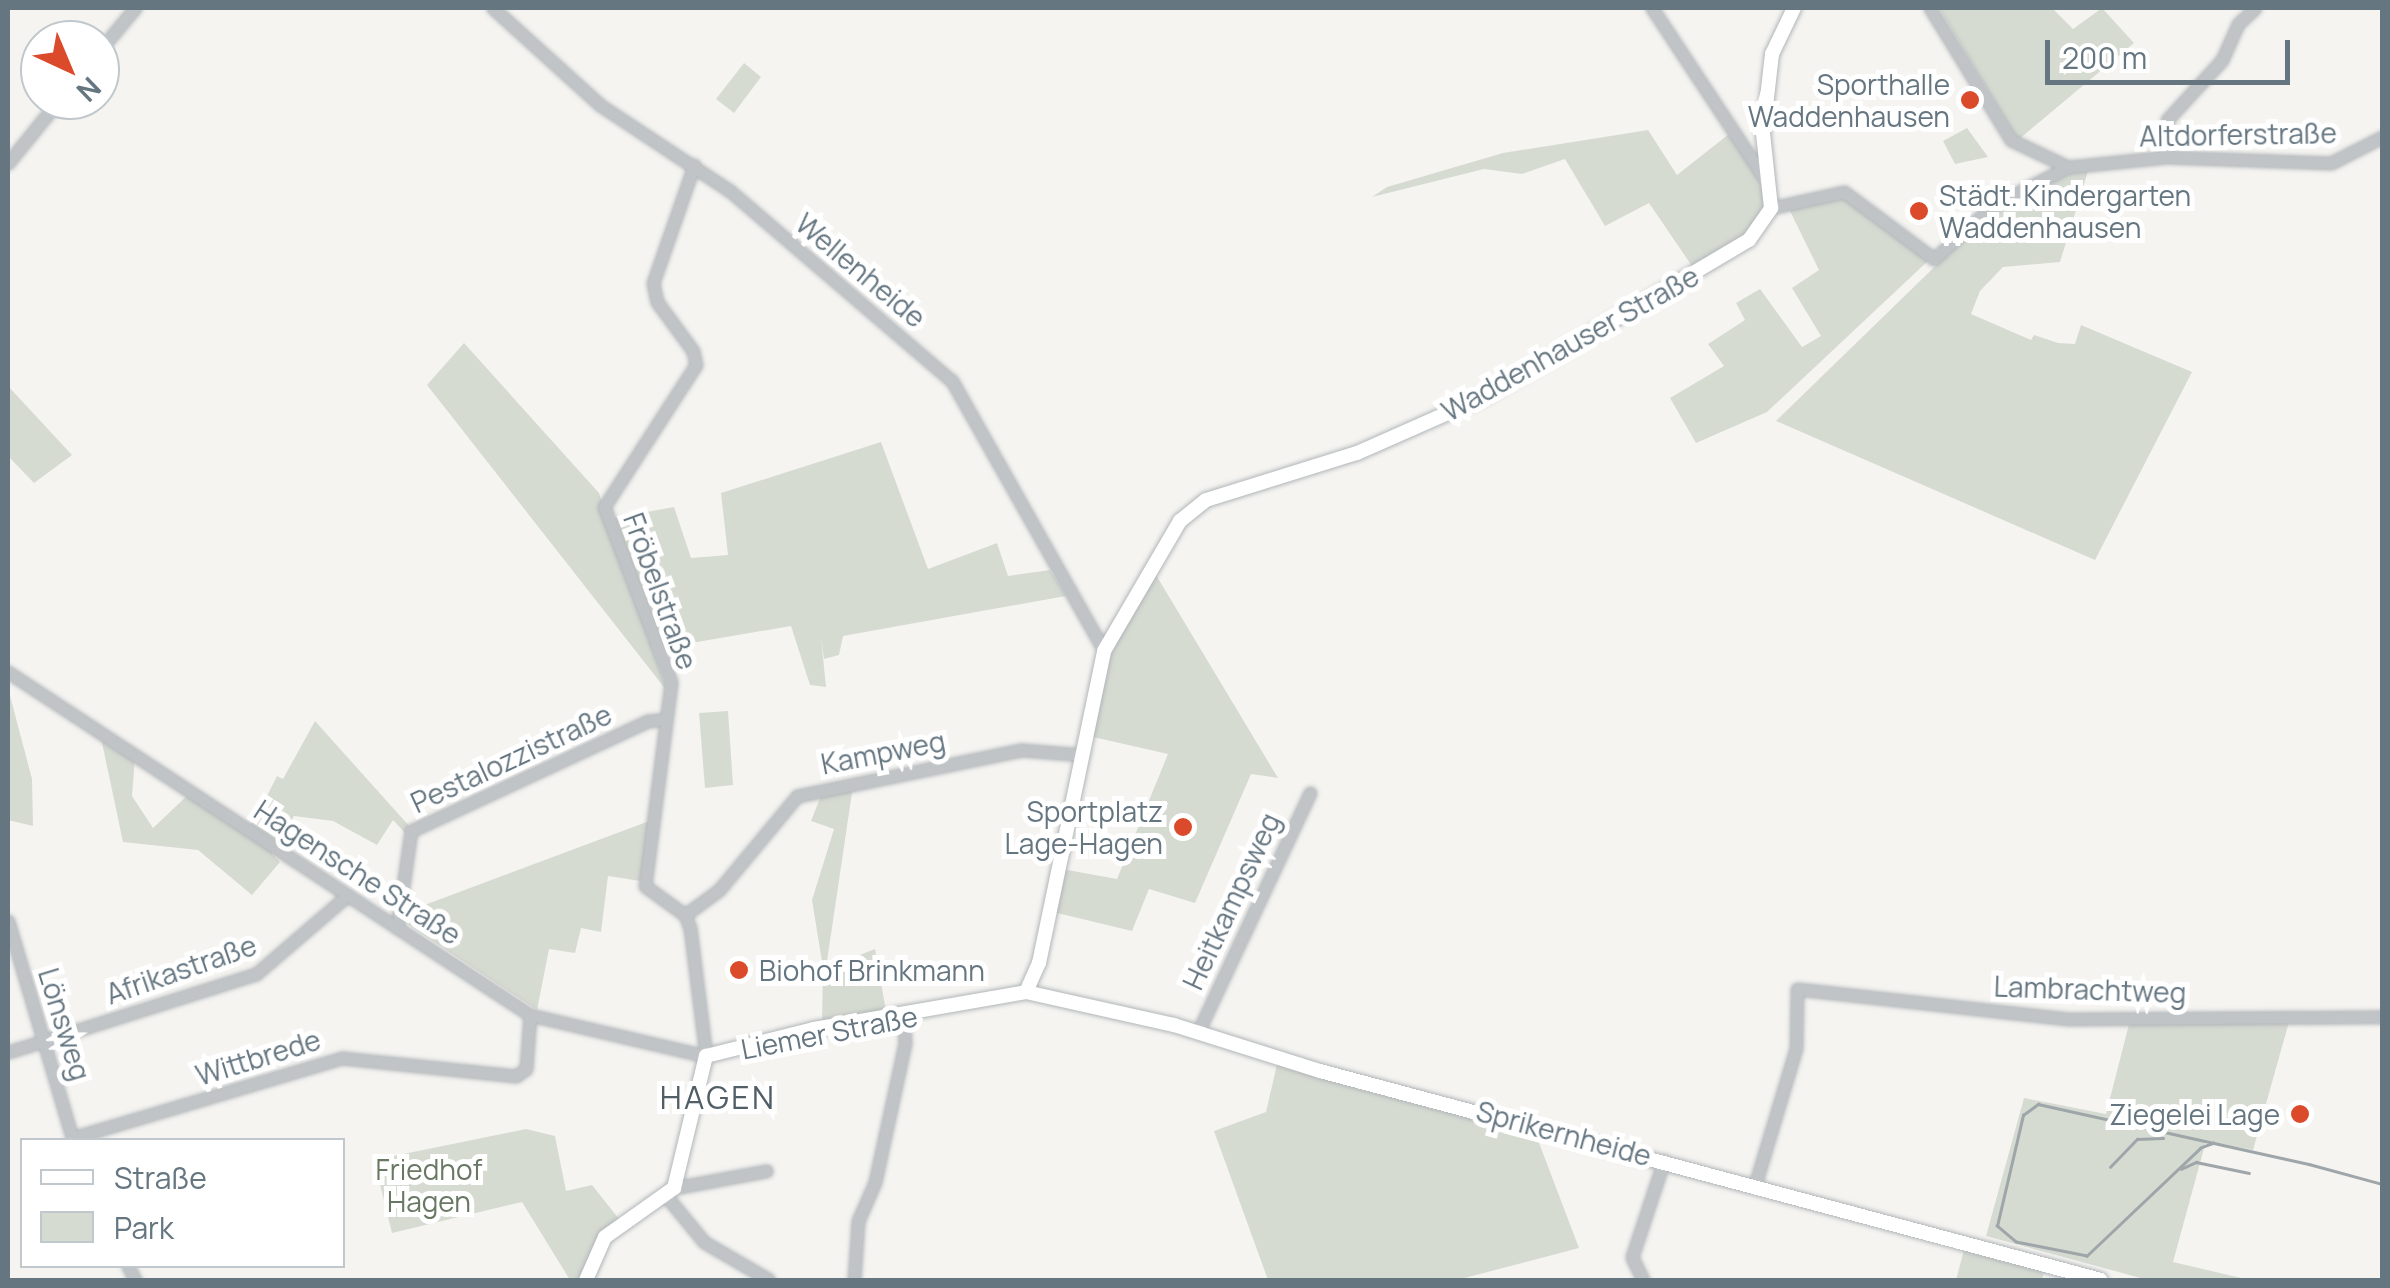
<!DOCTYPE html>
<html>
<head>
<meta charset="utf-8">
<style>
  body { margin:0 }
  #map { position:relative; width:2390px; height:1288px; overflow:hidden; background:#f5f4f1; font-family:Manrope,sans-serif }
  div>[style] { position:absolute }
  .green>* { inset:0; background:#d6dbd2 }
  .roads { filter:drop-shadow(0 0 2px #b1b6b9) drop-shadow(0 0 2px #b1b6b9) }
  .minor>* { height:11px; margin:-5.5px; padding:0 5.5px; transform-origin:5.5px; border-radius:5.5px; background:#c0c4c7 }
  .major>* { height:14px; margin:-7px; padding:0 7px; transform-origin:7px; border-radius:7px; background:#fff }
  .tram>* { height:2.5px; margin:-1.25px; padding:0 1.25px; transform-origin:1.25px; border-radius:1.25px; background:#9fa6aa }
  .dots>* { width:28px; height:28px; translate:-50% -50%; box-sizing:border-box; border:5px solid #fff; border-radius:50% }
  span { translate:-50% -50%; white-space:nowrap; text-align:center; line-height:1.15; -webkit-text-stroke:10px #fff; paint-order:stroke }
  .poi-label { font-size:28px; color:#657681 }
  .right { translate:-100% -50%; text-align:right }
  .left { translate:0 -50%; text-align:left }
  .street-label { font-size:28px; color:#657681 }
  .park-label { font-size:28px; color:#687863 }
  .quarter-label { font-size:32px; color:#525e66; letter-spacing:2.5px }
  .frame { position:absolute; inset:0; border:10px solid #657681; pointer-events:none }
  .legend { position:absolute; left:20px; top:1138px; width:325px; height:130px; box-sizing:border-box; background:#fff; border:2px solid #c1c8cd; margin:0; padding:12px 18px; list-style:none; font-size:30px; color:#657681 }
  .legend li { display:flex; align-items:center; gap:20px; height:50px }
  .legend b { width:50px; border:2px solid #c1c8cd }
  .north { position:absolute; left:20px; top:20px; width:100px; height:100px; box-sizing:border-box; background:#fff; border:2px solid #c1c8cd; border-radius:50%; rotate:136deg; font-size:28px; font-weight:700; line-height:40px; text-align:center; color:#657681 }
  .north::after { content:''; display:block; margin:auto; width:35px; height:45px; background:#db4b2b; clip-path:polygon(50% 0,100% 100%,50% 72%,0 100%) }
  .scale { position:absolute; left:2045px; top:40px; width:245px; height:45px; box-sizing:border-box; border:5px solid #657681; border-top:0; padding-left:12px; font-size:30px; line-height:35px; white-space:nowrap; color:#657681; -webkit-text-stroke:8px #fff; paint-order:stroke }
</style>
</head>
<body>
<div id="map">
  <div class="green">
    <div style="clip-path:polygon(1939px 8px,2052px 8px,2073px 29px,2102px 8px,2134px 43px,2018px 140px)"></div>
    <div style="clip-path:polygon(744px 63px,761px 77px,734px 113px,716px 99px)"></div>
    <div style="clip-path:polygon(1967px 128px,1988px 157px,1955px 164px,1943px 141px)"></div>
    <div style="clip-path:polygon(1648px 130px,1677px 175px,1729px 134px,1763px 186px,1768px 207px,1747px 237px,1694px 269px,1649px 203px,1605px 226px,1565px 159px,1522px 174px,1484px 169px,1372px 197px,1387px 187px,1503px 153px)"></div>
    <div style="clip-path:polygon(2075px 171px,2088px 171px,2060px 262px,2003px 267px,1980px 291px,1971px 314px,2031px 340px,2034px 335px,2058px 343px,2075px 344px,2081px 325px,2192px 372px,2095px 560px,1776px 421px,1992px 211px)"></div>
    <div style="clip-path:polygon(1843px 195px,1929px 260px,1767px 412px,1696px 443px,1670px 398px,1724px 366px,1708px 344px,1745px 320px,1736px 303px,1760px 289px,1802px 347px,1821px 336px,1792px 288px,1819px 270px,1788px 207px)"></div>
    <div style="clip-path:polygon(464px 343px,599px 493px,667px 691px,427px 385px)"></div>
    <div style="clip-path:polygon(8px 386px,72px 455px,34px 483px,8px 456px)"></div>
    <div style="clip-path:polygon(881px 442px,928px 569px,997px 543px,1008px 576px,1050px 570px,1066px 596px,843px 636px,839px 655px,824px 659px,821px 637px,826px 687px,810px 685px,791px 626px,662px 648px,614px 518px,674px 507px,691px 558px,728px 555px,721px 493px)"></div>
    <div style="clip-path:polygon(1153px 570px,1278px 778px,1251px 774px,1195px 903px,1149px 889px,1132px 931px,1053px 912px,1062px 869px,1117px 879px,1168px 754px,1093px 737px,1107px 662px)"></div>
    <div style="clip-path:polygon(8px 688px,32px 779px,33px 826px,8px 820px)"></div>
    <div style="clip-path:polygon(728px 711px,733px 785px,705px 788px,699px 713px)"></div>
    <div style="clip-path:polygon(315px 721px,411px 828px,408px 836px,393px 820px,377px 845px,333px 821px,294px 816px,272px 854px,280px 862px,252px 895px,198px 850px,123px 842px,101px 738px,135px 757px,132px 796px,153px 828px,189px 794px,241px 828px,254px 822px,277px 776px,283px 779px)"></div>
    <div style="clip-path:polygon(853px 786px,826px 968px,875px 949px,886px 1011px,822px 1023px,823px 968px,812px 900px,834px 829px,811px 821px,822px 793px)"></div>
    <div style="clip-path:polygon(660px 817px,647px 882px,608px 876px,601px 932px,581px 928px,575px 953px,549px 949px,537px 1010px,404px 922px,403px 913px)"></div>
    <div style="clip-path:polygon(2289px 1022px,2253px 1150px,2206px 1141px,2173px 1262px,2250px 1280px,2148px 1280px,1986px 1236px,2024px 1098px,2106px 1114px,2129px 1024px)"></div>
    <div style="clip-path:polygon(1278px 1060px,1533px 1127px,1579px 1248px,1457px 1280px,1268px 1280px,1214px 1131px,1266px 1112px)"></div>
    <div style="clip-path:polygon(526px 1129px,555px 1136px,566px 1191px,592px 1185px,619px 1219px,582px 1280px,570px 1280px,522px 1202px,392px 1233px,374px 1160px)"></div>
    <div style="clip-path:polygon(1965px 1246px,2045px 1269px,2042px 1280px,1956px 1280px)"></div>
  </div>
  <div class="roads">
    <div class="minor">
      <div style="left:493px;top:8px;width:144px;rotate:42.2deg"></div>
      <div style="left:600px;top:105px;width:156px;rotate:33.5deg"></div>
      <div style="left:730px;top:191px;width:292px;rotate:40.6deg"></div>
      <div style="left:952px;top:381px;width:310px;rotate:60.6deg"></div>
      <div style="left:1652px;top:8px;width:211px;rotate:56.6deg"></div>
      <div style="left:1930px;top:8px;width:155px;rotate:58.5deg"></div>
      <div style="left:2011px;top:140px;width:63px;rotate:25.3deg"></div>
      <div style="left:2068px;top:167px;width:99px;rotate:-5.8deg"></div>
      <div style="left:2166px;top:157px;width:165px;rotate:2.1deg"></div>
      <div style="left:2331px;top:163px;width:57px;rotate:-27deg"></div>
      <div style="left:100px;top:50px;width:55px;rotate:-50.2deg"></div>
      <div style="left:2166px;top:157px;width:37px;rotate:-88deg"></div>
      <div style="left:2167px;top:120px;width:81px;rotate:-47.5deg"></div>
      <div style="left:2222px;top:60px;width:39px;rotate:-66deg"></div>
      <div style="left:2238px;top:24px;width:23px;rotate:-43deg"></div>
      <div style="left:8px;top:163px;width:81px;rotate:-51deg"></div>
      <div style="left:1771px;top:208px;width:75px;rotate:-12.4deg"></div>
      <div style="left:1844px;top:192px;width:112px;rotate:36.7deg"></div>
      <div style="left:1934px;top:259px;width:79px;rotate:-42.4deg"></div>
      <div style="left:1992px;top:206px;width:85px;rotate:-27.2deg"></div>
      <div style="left:8px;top:672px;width:625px;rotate:33.31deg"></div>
      <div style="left:530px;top:1015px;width:181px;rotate:13.1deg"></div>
      <div style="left:706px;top:1056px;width:129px;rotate:-97.1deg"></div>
      <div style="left:690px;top:928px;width:14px;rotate:-111deg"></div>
      <div style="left:685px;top:915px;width:49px;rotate:-144.1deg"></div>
      <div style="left:645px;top:886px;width:206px;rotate:-82.7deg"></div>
      <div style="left:671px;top:682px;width:187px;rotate:-110.9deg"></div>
      <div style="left:604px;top:507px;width:169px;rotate:-57.1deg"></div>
      <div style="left:696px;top:365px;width:14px;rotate:-102deg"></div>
      <div style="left:693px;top:351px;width:61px;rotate:-126.3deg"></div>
      <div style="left:657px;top:302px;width:19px;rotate:-102deg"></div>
      <div style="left:653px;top:283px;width:125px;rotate:-70.8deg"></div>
      <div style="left:685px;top:915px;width:42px;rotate:-36.3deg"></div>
      <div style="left:719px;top:890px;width:122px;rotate:-50.3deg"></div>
      <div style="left:797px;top:796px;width:230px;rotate:-11.6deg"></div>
      <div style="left:1022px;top:750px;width:62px;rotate:4.6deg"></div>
      <div style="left:8px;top:921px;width:228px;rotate:73.5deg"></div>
      <div style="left:397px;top:928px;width:98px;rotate:-81.8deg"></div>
      <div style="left:411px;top:831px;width:261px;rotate:-24.9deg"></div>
      <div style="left:648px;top:721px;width:18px;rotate:-6deg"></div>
      <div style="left:1198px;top:1032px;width:264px;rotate:-64.9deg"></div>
      <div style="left:8px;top:1052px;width:260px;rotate:-17.5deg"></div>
      <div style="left:256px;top:974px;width:121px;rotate:-40.7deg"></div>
      <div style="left:72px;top:1138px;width:282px;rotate:-16.5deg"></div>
      <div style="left:342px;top:1058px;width:175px;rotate:5.9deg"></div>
      <div style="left:516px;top:1076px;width:12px;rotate:-35deg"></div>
      <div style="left:526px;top:1069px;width:54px;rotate:-85.8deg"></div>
      <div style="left:1755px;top:1185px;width:143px;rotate:-73.3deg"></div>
      <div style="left:1796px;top:1048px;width:59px;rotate:-89deg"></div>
      <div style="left:1797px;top:989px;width:273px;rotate:6.3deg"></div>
      <div style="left:2068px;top:1019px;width:314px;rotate:-0.4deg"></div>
      <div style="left:674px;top:1188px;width:94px;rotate:-10.5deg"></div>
      <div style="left:667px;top:1197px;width:58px;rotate:50.6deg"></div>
      <div style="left:704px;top:1242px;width:75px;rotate:30.3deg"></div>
      <div style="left:128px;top:1266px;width:16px;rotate:63deg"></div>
      <div style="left:854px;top:1280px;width:59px;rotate:-86.1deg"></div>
      <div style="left:858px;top:1221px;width:43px;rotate:-66.4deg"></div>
      <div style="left:875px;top:1182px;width:142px;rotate:-77.8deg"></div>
      <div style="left:905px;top:1043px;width:26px;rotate:-94deg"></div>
      <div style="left:1643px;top:1280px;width:25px;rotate:-116deg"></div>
      <div style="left:1632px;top:1257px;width:102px;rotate:-71.7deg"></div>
    </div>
    <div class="major">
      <div style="left:1026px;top:992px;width:32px;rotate:-66deg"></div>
      <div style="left:1039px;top:963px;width:319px;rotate:-78.2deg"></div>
      <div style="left:1104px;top:651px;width:151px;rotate:-59.7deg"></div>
      <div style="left:1180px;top:521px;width:33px;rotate:-39deg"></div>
      <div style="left:1206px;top:500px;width:158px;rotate:-17.3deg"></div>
      <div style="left:1357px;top:453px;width:141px;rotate:-23.8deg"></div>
      <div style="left:1486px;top:396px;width:306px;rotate:-30.7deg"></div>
      <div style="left:1749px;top:240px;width:39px;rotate:-55deg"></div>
      <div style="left:1771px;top:208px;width:75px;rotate:-96.1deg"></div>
      <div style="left:1763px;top:133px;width:80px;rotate:-83.5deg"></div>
      <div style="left:1772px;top:54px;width:51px;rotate:-64.4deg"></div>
      <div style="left:586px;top:1280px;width:47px;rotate:-66.2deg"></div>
      <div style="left:605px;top:1237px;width:85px;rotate:-35.4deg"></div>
      <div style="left:674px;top:1188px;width:136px;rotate:-76.4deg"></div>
      <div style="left:706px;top:1056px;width:111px;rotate:-14deg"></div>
      <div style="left:814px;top:1029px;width:215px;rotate:-9.9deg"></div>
      <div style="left:1026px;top:992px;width:152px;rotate:12.6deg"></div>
      <div style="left:1174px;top:1025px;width:153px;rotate:17.5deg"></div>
      <div style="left:1320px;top:1071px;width:808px;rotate:14.98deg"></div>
    </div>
  </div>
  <div class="tram">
    <div style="left:2214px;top:1143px;width:14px;rotate:159deg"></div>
    <div style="left:2201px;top:1148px;width:157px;rotate:136.5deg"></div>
    <div style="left:2087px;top:1256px;width:72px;rotate:-168.8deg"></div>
    <div style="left:2016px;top:1242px;width:25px;rotate:-140deg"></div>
    <div style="left:1997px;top:1226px;width:114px;rotate:-76.8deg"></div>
    <div style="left:2023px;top:1115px;width:19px;rotate:-36deg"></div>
    <div style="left:2038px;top:1104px;width:278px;rotate:12.5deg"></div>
    <div style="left:2309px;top:1164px;width:76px;rotate:15.3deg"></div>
    <div style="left:2110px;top:1167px;width:39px;rotate:-46deg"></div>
    <div style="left:2137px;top:1139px;width:26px;rotate:-2deg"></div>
    <div style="left:2181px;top:1169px;width:17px;rotate:-25deg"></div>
    <div style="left:2196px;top:1162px;width:54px;rotate:11.7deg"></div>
  </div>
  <div class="dots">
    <div style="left:1970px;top:100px;background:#db4b2b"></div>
    <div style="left:1919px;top:211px;background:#db4b2b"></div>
    <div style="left:1183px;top:827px;background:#db4b2b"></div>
    <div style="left:739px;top:970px;background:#db4b2b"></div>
    <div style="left:2300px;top:1114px;background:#db4b2b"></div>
  </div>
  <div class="poi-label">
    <span class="right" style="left:1950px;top:100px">Sporthalle<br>Waddenhausen</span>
    <span class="left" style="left:1939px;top:211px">Städt. Kindergarten<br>Waddenhausen</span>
    <span class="right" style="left:1163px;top:827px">Sportplatz<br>Lage-Hagen</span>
    <span class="left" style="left:759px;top:970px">Biohof Brinkmann</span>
    <span class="right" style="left:2280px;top:1114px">Ziegelei Lage</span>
  </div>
  <div class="street-label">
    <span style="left:2238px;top:134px;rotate:-1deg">Altdorferstraße</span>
    <span style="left:861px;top:270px;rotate:40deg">Wellenheide</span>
    <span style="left:1570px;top:343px;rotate:-29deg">Waddenhauser Straße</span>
    <span style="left:661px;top:591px;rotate:70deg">Fröbelstraße</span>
    <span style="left:883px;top:752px;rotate:-11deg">Kampweg</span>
    <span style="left:511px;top:758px;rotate:-25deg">Pestalozzistraße</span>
    <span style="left:358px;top:872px;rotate:33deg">Hagensche Straße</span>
    <span style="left:1231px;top:901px;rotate:-65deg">Heitkampsweg</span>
    <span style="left:181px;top:969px;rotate:-19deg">Afrikastraße</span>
    <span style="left:2090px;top:989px;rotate:2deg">Lambrachtweg</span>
    <span style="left:65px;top:1024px;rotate:73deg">Lönsweg</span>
    <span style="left:829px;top:1032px;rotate:-11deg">Liemer Straße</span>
    <span style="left:258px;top:1057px;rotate:-17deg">Wittbrede</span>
    <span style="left:1564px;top:1133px;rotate:15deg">Sprikernheide</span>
  </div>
  <div class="park-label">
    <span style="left:429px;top:1185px">Friedhof<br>Hagen</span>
  </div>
  <div class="quarter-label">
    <span style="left:718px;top:1097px">HAGEN</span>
  </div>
  <div class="frame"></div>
  <ul class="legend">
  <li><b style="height:12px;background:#fff"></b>Straße</li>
  <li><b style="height:28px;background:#d6dbd2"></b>Park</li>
  </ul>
  <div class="north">N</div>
  <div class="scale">200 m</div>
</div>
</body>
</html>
